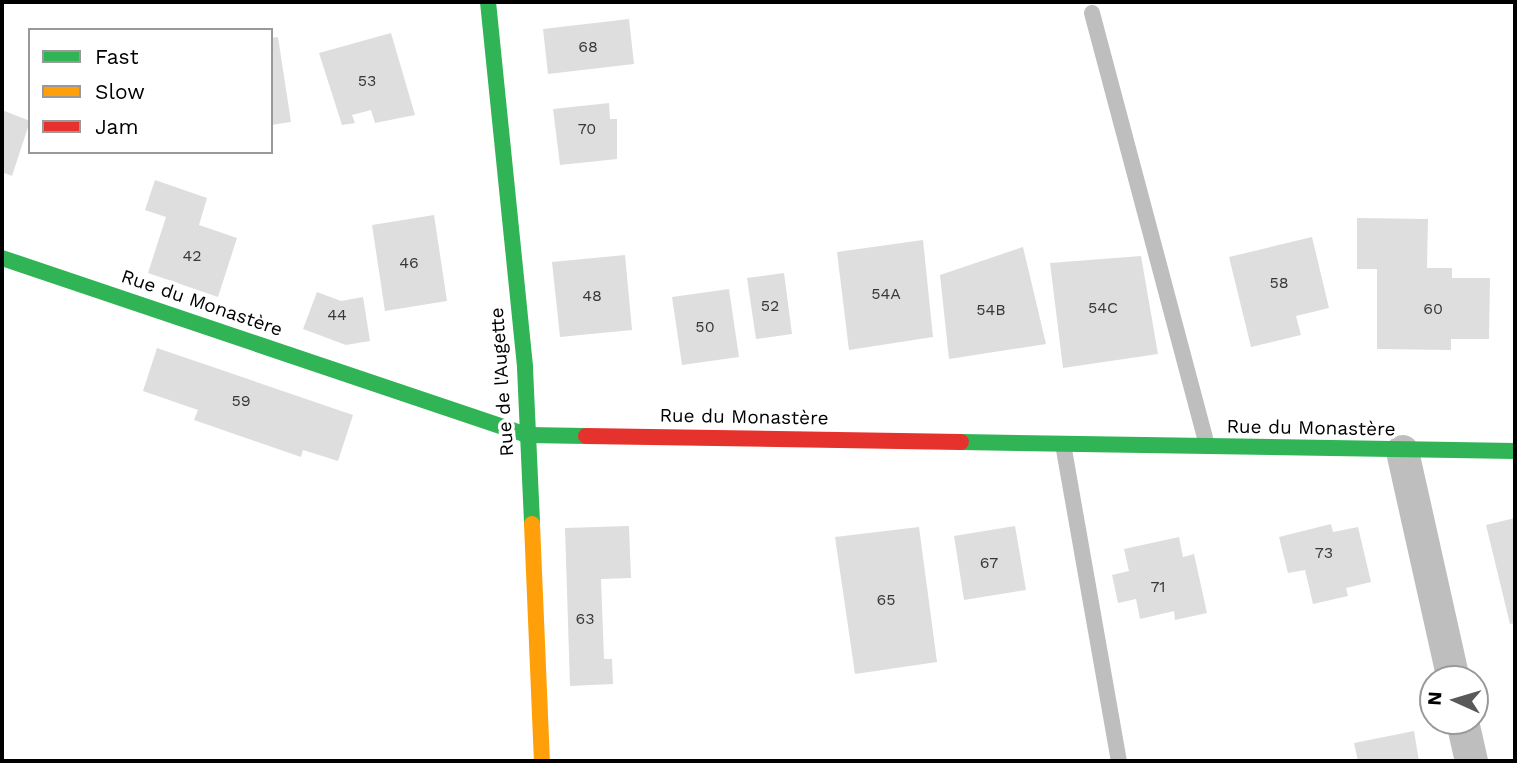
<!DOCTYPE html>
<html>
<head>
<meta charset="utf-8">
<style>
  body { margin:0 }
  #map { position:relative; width:1517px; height:763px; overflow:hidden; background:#fff; font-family:"Work Sans",sans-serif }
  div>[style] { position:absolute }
  .building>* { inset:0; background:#dedede }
  .lane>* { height:16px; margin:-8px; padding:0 8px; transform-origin:8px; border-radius:8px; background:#bebebe }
  .street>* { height:33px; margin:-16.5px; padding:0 16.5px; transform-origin:16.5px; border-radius:16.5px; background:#bebebe }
  .fast>* { height:16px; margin:-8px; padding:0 8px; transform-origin:8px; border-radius:8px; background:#30b455 }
  .slow>* { height:16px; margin:-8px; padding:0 8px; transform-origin:8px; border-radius:8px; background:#ff9f0a }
  .jam>* { height:16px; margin:-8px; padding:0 8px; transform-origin:8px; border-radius:8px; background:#e5322d }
  span { translate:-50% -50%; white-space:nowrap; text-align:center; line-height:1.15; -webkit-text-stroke:7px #fff; paint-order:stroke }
  .number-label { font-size:16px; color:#383838 }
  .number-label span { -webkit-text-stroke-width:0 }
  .street-label { font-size:19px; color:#000 }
  .frame { position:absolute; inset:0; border:4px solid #000; pointer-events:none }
  .legend { position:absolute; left:28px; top:28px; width:245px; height:126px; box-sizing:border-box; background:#fff; border:2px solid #999; margin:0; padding:9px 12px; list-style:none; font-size:21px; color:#000 }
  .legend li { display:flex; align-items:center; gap:14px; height:35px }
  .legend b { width:35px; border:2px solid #999 }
  .north { position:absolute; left:1419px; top:665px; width:70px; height:70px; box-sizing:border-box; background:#fff; border:2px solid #999; border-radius:50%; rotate:274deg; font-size:19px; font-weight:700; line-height:28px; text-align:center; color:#000 }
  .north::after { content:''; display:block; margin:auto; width:24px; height:32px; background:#595959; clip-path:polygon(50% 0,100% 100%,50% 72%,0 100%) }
</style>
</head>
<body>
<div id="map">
  <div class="building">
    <div style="clip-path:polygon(629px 19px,634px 64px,548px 74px,543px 29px)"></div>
    <div style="clip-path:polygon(391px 33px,415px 115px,375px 123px,371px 110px,352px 115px,355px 123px,342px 125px,319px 53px)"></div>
    <div style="clip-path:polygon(278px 37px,291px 122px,271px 125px,271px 38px)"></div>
    <div style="clip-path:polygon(609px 103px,610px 119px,617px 119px,617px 159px,560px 165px,553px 109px)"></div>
    <div style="clip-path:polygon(2px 110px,30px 121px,12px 176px,2px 172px)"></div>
    <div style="clip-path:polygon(155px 180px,207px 198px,199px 225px,237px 238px,218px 297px,148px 273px,166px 217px,145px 210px)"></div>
    <div style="clip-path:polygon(434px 215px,447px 301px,385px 311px,372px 225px)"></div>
    <div style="clip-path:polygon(1357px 218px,1428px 219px,1427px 268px,1452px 268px,1452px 278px,1490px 278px,1489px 339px,1451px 339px,1451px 350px,1377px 349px,1377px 269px,1357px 269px)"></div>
    <div style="clip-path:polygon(1312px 237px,1329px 308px,1296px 316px,1301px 335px,1251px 347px,1229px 257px)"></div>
    <div style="clip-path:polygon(923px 240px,933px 337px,849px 350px,837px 252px)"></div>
    <div style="clip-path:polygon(1023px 247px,1046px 344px,949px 359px,940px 275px)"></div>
    <div style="clip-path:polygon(625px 255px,632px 330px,560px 337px,552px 262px)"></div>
    <div style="clip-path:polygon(1141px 256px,1158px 354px,1063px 368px,1050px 263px)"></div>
    <div style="clip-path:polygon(784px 273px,792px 334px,756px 339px,747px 278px)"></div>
    <div style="clip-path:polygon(729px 289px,739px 357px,682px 365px,672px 297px)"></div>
    <div style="clip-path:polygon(317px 292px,341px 301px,363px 297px,370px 341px,346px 345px,303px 329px)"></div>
    <div style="clip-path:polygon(157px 348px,353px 415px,338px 461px,303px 450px,301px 457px,194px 420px,198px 410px,143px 391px)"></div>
    <div style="clip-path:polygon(1515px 518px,1515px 623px,1510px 624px,1486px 525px)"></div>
    <div style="clip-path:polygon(1331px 524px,1333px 532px,1358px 527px,1371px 582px,1346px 588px,1348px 596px,1313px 604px,1305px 570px,1288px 573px,1279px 537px)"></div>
    <div style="clip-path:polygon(629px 526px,631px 578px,601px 579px,604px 659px,612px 659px,613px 684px,570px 686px,565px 528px)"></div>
    <div style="clip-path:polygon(1015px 526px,1026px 590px,964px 600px,954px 536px)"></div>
    <div style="clip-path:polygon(919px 527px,937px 662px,855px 674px,835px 537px)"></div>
    <div style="clip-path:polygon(1179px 537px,1183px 557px,1194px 554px,1207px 613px,1175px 620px,1174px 611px,1140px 619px,1136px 599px,1118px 603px,1112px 575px,1129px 571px,1124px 549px)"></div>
    <div style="clip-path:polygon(1414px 731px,1419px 761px,1358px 761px,1354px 743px)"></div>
  </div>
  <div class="lane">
    <div style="left:1092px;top:13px;width:448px;rotate:75.1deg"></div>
    <div style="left:1063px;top:444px;width:322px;rotate:80deg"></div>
  </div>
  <div class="street">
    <div style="left:1402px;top:451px;width:234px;rotate:77.4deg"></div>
    <div style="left:1462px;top:721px;width:41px;rotate:77.3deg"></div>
  </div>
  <div class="fast">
    <div style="left:488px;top:2px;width:368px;rotate:84.2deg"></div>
    <div style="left:525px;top:368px;width:156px;rotate:87.4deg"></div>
    <div style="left:2px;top:258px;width:554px;rotate:18.63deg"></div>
    <div style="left:527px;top:435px;width:59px;rotate:1deg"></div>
    <div style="left:961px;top:442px;width:554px;rotate:0.93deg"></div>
  </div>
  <div class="slow">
    <div style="left:532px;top:524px;width:237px;rotate:87.6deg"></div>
  </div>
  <div class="jam">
    <div style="left:586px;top:436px;width:375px;rotate:0.9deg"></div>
  </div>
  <div class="number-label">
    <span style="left:588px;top:47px">68</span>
    <span style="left:367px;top:81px">53</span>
    <span style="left:587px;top:129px">70</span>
    <span style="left:192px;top:256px">42</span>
    <span style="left:409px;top:263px">46</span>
    <span style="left:1279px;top:283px">58</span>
    <span style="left:886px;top:294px">54A</span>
    <span style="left:592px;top:296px">48</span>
    <span style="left:770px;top:306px">52</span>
    <span style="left:1103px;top:308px">54C</span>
    <span style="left:1433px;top:309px">60</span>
    <span style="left:991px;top:310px">54B</span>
    <span style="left:337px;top:315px">44</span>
    <span style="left:705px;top:327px">50</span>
    <span style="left:241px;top:401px">59</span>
    <span style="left:1324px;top:553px">73</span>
    <span style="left:989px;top:563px">67</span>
    <span style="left:1158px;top:587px">71</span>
    <span style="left:886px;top:600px">65</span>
    <span style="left:585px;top:619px">63</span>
  </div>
  <div class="street-label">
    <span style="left:202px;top:303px;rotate:19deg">Rue du Monastère</span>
    <span style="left:502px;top:382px;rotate:-94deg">Rue de l'Augette</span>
    <span style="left:744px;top:417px;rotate:1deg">Rue du Monastère</span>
    <span style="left:1311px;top:428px;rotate:1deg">Rue du Monastère</span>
  </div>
  <div class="frame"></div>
  <ul class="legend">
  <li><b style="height:9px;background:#30b455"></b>Fast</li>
  <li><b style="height:9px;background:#ff9f0a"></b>Slow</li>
  <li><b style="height:9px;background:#e5322d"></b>Jam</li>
  </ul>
  <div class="north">N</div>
</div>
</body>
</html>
